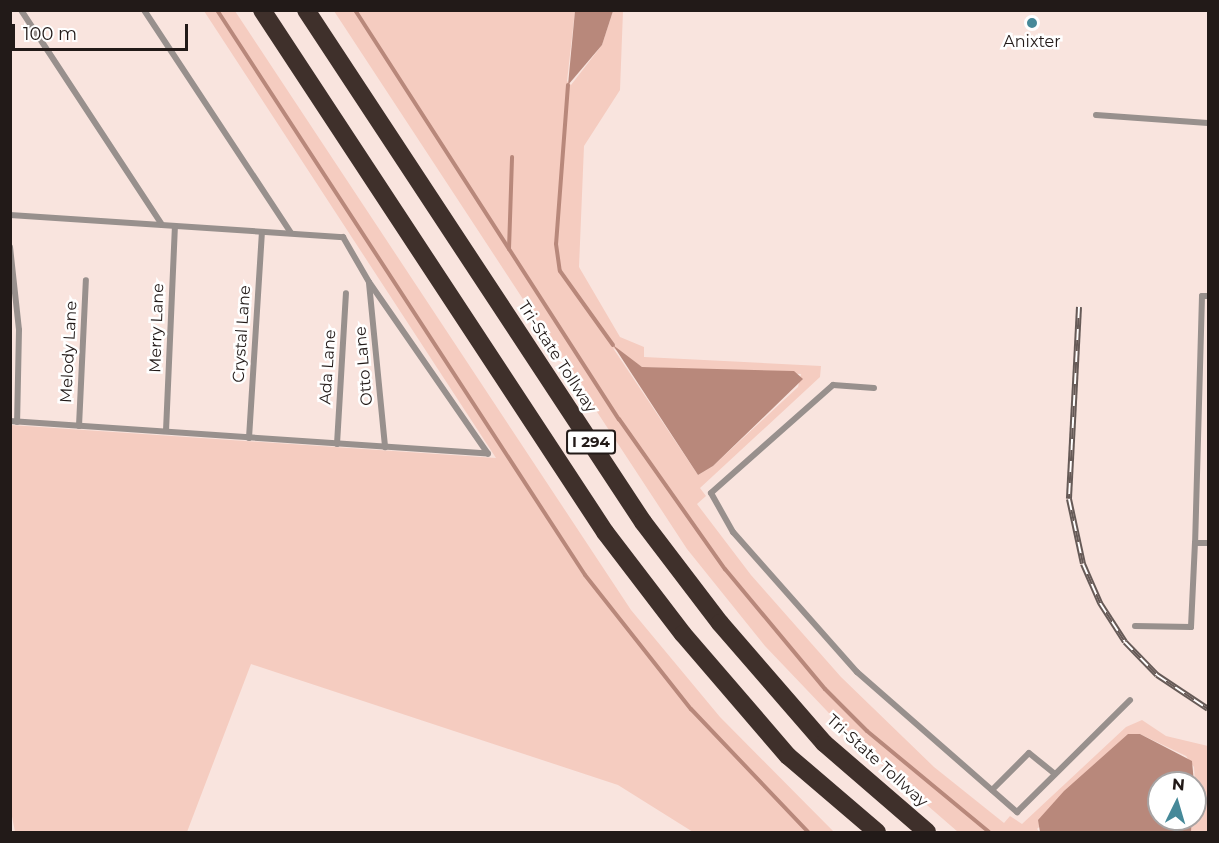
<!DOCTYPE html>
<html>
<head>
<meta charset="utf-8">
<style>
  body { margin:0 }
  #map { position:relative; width:1219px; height:843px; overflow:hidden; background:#f9e4de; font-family:Montserrat,sans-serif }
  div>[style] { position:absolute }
  .green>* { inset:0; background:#f5ccc0 }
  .water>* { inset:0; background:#b8887b }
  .stream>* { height:4px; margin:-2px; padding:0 2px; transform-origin:2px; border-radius:2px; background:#b8887b }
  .lane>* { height:6px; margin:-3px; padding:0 3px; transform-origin:3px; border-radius:3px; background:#98908d }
  .highway>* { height:18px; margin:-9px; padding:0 9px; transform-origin:9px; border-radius:9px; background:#3f302b }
  .rail>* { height:6px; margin-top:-3px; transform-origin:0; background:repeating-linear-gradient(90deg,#fff 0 11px,#665a57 0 22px); box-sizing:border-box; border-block:2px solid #665a57 }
  .dots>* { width:16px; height:16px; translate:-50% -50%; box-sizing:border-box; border:3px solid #fff; border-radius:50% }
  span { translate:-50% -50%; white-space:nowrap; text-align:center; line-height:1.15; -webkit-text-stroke:5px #fff; paint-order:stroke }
  .shield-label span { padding:2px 4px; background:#fff; border:2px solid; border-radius:4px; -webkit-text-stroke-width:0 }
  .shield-label { font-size:15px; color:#221a18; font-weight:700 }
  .poi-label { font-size:16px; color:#221a18 }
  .street-label { font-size:16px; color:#221a18 }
  .frame { position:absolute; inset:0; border:12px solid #221a18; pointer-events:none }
  .north { position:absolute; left:1147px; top:771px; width:60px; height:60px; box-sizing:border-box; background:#fff; border:2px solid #a7a3a3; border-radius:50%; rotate:5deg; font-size:16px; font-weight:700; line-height:24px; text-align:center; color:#221a18 }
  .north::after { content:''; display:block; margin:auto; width:21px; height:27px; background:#468999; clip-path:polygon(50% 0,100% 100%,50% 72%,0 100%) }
  .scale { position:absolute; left:12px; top:24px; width:176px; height:27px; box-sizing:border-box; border:3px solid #221a18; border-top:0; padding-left:8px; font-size:18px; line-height:21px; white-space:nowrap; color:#221a18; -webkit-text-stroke:4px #fff; paint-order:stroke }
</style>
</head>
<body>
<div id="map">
  <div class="green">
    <div style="clip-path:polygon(204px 11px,235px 11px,631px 610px,720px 717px,834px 832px,693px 832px,618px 785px,251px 664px,187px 832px,15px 832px,10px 806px,11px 425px,496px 458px)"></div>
    <div style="clip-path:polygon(evenodd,334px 11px,575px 11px,567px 81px,571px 85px,602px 45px,613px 11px,623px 11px,620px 90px,584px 146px,579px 267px,620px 337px,644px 347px,644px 357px,821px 366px,820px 377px,700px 488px,706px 496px,697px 504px,751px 575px,841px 677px,934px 767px,1004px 823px,1010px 816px,1022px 824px,1126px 727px,1142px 720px,1166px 736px,1208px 746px,1208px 832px,1191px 832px,1195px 783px,1194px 767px,1186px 756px,1140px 734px,1037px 829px,1040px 832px,958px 832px,867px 753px,765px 646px,687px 549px,334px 11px,613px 348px,642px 367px,801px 374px,798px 387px,713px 466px,698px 475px,613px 348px)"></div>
  </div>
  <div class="water">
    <div style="clip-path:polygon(575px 11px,613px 11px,602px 45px,568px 85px)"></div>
    <div style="clip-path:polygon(613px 345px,642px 367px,794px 371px,803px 379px,713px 466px,698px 475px)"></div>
    <div style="clip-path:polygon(1128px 734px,1140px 734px,1192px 761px,1194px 783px,1159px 783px,1159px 819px,1192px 819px,1191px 832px,1040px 832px,1038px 820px,1064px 791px)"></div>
  </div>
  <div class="stream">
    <div style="left:217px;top:10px;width:674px;rotate:56.92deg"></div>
    <div style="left:585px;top:575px;width:171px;rotate:51.7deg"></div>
    <div style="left:691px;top:709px;width:170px;rotate:46.4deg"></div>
    <div style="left:355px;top:10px;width:487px;rotate:57.2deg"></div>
    <div style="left:619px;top:419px;width:184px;rotate:54.8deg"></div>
    <div style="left:725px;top:569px;width:156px;rotate:50.2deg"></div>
    <div style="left:825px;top:689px;width:59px;rotate:45deg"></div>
    <div style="left:867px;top:731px;width:158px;rotate:39.6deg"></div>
    <div style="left:568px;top:85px;width:159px;rotate:94.3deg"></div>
    <div style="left:556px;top:244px;width:27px;rotate:82deg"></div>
    <div style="left:560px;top:271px;width:91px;rotate:54.4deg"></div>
    <div style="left:509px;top:249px;width:92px;rotate:-88.1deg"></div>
  </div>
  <div class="lane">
    <div style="left:21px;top:10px;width:257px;rotate:56.7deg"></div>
    <div style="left:144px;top:10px;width:267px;rotate:56.6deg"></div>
    <div style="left:1096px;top:115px;width:112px;rotate:4.1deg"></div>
    <div style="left:10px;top:215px;width:334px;rotate:3.8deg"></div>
    <div style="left:343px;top:237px;width:52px;rotate:60deg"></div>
    <div style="left:369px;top:282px;width:209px;rotate:55.3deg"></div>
    <div style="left:10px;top:247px;width:83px;rotate:83.8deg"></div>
    <div style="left:19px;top:330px;width:92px;rotate:91.2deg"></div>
    <div style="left:369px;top:283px;width:165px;rotate:84.4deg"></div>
    <div style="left:1208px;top:296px;width:6px;rotate:180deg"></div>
    <div style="left:1202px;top:296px;width:247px;rotate:91.6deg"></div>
    <div style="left:1195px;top:543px;width:13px"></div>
    <div style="left:874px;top:388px;width:41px;rotate:-175.8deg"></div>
    <div style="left:833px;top:385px;width:163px;rotate:138.5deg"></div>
    <div style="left:711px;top:493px;width:45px;rotate:60.6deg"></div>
    <div style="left:733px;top:532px;width:187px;rotate:48.5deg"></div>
    <div style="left:857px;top:672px;width:213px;rotate:41.2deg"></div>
    <div style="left:1017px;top:812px;width:159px;rotate:-44.7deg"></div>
    <div style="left:10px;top:421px;width:479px;rotate:3.9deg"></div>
    <div style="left:79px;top:426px;width:146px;rotate:-87.3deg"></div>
    <div style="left:166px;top:431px;width:205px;rotate:-87.5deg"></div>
    <div style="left:249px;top:438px;width:206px;rotate:-86.4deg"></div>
    <div style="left:337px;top:444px;width:151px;rotate:-86.6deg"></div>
    <div style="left:1135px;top:626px;width:56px;rotate:1deg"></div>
    <div style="left:1191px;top:627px;width:84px;rotate:-87.3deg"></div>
    <div style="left:992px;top:790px;width:52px;rotate:-45deg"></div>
    <div style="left:1029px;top:753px;width:33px;rotate:39deg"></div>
  </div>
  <div class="highway">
    <div style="left:262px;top:10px;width:625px;rotate:56.69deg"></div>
    <div style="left:605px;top:532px;width:128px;rotate:52.6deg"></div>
    <div style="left:683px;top:634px;width:161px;rotate:49.3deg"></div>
    <div style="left:788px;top:756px;width:117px;rotate:40.5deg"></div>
    <div style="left:306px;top:10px;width:613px;rotate:56.65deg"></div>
    <div style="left:643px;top:522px;width:127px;rotate:52.7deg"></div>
    <div style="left:720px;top:623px;width:159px;rotate:49.1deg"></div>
    <div style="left:824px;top:743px;width:136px;rotate:40.8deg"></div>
  </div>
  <div class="rail">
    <div style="left:1079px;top:307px;width:192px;rotate:93deg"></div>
    <div style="left:1069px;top:499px;width:66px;rotate:77.8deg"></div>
    <div style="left:1083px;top:564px;width:43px;rotate:66.4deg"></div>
    <div style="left:1100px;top:603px;width:46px;rotate:57.3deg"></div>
    <div style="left:1125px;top:642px;width:46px;rotate:45.9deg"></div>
    <div style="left:1157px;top:675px;width:61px;rotate:33.7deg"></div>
  </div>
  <div class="dots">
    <div style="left:1032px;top:23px;background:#468999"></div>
  </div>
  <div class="shield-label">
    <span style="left:591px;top:442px">I 294</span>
  </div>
  <div class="poi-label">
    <span style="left:1032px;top:42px">Anixter</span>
  </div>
  <div class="street-label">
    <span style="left:157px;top:328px;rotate:-88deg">Merry Lane</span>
    <span style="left:242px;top:334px;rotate:-86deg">Crystal Lane</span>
    <span style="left:69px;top:352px;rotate:-87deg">Melody Lane</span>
    <span style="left:557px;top:357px;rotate:57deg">Tri-State Tollway</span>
    <span style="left:364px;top:366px;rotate:-95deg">Otto Lane</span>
    <span style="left:328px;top:367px;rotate:-86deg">Ada Lane</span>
    <span style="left:877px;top:761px;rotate:42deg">Tri-State Tollway</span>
  </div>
  <div class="frame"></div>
  <div class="north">N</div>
  <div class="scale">100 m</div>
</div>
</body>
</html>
